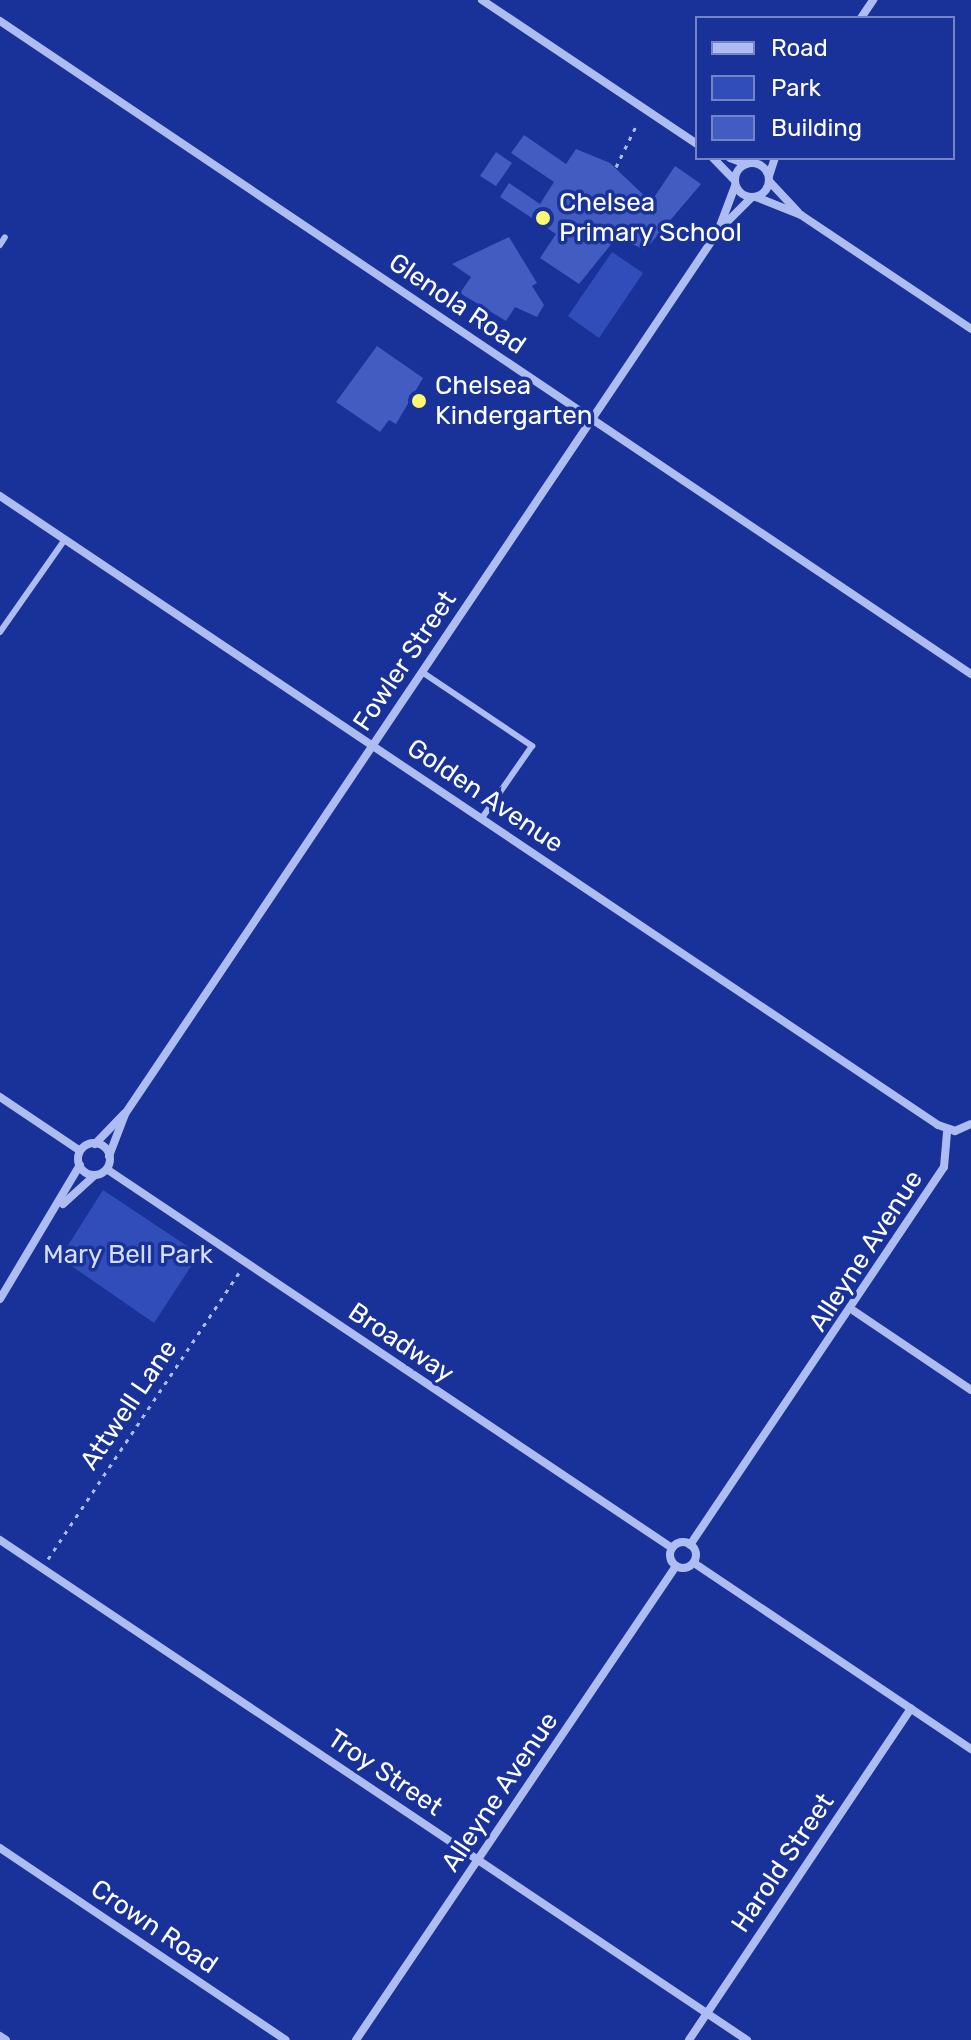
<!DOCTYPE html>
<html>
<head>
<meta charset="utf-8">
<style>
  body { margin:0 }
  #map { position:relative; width:971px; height:2040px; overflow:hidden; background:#19329a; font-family:Rubik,sans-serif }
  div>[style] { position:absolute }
  .green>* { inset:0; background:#304db9 }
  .building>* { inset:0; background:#425cc1 }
  .path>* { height:3px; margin-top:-1.5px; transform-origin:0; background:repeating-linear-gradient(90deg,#aebdf1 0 4px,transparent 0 10px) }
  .lane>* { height:6px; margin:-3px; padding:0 3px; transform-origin:3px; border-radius:3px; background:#aebdf1 }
  .street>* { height:8px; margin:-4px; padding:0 4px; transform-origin:4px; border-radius:4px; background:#aebdf1 }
  .street>.ring { margin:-4px; padding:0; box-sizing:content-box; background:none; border:8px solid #aebdf1; border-radius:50% }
  .dots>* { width:22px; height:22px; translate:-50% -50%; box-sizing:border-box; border:4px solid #19329a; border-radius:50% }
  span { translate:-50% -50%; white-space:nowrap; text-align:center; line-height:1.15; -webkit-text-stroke:7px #19329a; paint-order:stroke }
  .poi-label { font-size:26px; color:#fff }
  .left { translate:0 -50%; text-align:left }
  .street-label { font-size:26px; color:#fff }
  .park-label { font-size:26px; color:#d6defc }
  .legend { position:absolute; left:695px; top:16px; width:260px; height:144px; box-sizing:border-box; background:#19329a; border:2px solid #7584c2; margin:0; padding:10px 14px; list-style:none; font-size:24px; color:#fff }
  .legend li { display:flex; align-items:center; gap:16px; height:40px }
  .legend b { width:40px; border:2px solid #7584c2 }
</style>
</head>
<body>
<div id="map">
  <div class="green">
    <div style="clip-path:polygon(612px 252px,643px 273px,599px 338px,568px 316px)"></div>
    <div style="clip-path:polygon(103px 1190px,199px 1254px,154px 1323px,60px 1258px)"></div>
  </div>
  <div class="building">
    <div style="clip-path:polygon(524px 135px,566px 164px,576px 149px,610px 163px,651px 202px,675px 166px,701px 184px,645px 250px,617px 237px,579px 284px,540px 258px,556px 234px,500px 197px,509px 183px,540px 204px,554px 182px,511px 153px)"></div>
    <div style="clip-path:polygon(496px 152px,512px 163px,496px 186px,480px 176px)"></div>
    <div style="clip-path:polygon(509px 237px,537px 283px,532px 286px,544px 305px,537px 317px,515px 307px,506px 321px,460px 293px,471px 277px,452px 264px)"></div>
    <div style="clip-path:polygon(377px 346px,423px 378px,396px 424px,389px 420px,380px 432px,336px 402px)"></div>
  </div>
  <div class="path">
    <div style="left:616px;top:167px;width:48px;rotate:-64deg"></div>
    <div style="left:48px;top:1559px;width:344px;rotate:-56.3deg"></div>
  </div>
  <div class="lane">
    <div style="left:0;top:245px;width:9px;rotate:-58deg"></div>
    <div style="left:0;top:632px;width:113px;rotate:-55deg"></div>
    <div style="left:422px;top:672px;width:133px;rotate:33.9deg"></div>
    <div style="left:532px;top:746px;width:88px;rotate:124.8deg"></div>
  </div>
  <div class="street">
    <div style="left:482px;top:0;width:259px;rotate:33.8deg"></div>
    <div style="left:861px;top:18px;width:22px;rotate:-56deg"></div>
    <div style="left:0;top:21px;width:1170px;rotate:33.92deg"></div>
    <div style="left:713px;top:158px;width:30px;rotate:46deg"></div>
    <div style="left:730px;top:158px;width:17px;rotate:21deg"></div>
    <div class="ring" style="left:735px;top:163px;width:26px;height:26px"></div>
    <div style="left:769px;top:176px;width:19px;rotate:-72deg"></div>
    <div style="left:769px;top:181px;width:42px;rotate:46.9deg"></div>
    <div style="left:756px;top:197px;width:48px;rotate:21.8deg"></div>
    <div style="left:801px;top:215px;width:205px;rotate:33.8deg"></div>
    <div style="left:720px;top:226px;width:43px;rotate:-69.4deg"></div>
    <div style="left:0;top:496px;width:1129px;rotate:33.84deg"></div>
    <div style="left:938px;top:1125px;width:18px;rotate:19deg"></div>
    <div style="left:955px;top:1131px;width:17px;rotate:-24deg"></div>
    <div style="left:0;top:1097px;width:95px;rotate:33.9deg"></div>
    <div class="ring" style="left:78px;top:1143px;width:24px;height:24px"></div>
    <div style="left:95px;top:1144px;width:42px;rotate:-46deg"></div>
    <div style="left:109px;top:1156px;width:45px;rotate:-69.1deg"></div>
    <div style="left:125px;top:1114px;width:1065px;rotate:-56.1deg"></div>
    <div style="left:719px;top:230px;width:45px;rotate:-45deg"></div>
    <div style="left:108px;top:1170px;width:679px;rotate:33.83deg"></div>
    <div style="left:63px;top:1204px;width:43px;rotate:-42.2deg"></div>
    <div style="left:0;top:1299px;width:156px;rotate:-59.2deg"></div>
    <div style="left:854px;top:1311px;width:141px;rotate:34deg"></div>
    <div style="left:0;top:1540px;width:899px;rotate:33.8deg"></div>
    <div class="ring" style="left:670px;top:1542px;width:18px;height:18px"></div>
    <div style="left:690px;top:1545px;width:455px;rotate:-56.1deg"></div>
    <div style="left:944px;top:1167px;width:37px;rotate:-85deg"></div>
    <div style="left:694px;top:1563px;width:334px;rotate:33.9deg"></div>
    <div style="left:0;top:1848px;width:344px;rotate:33.9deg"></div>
    <div style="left:0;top:2036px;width:7px;rotate:34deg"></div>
    <div style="left:356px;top:2040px;width:572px;rotate:-55.98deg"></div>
    <div style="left:689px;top:2040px;width:399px;rotate:-56.2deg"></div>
  </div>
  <div class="dots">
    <div style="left:543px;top:218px;background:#fff86f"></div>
    <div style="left:419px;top:401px;background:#fff86f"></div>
  </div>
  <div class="poi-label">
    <span class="left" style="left:559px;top:218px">Chelsea<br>Primary School</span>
    <span class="left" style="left:435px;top:401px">Chelsea<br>Kindergarten</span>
  </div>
  <div class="street-label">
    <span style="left:457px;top:304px;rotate:34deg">Glenola Road</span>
    <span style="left:405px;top:661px;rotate:-56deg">Fowler Street</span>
    <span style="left:485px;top:796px;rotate:34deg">Golden Avenue</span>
    <span style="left:866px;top:1251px;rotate:-57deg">Alleyne Avenue</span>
    <span style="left:401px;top:1343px;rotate:34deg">Broadway</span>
    <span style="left:129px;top:1405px;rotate:-56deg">Attwell Lane</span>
    <span style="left:385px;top:1773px;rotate:34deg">Troy Street</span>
    <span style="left:500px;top:1792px;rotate:-56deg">Alleyne Avenue</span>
    <span style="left:783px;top:1863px;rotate:-56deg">Harold Street</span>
    <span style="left:154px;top:1927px;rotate:34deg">Crown Road</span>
  </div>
  <div class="park-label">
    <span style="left:128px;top:1255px">Mary Bell Park</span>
  </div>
  <ul class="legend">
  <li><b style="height:10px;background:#aebdf1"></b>Road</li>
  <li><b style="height:22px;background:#304db9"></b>Park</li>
  <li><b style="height:22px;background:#425cc1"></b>Building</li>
  </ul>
</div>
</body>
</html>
